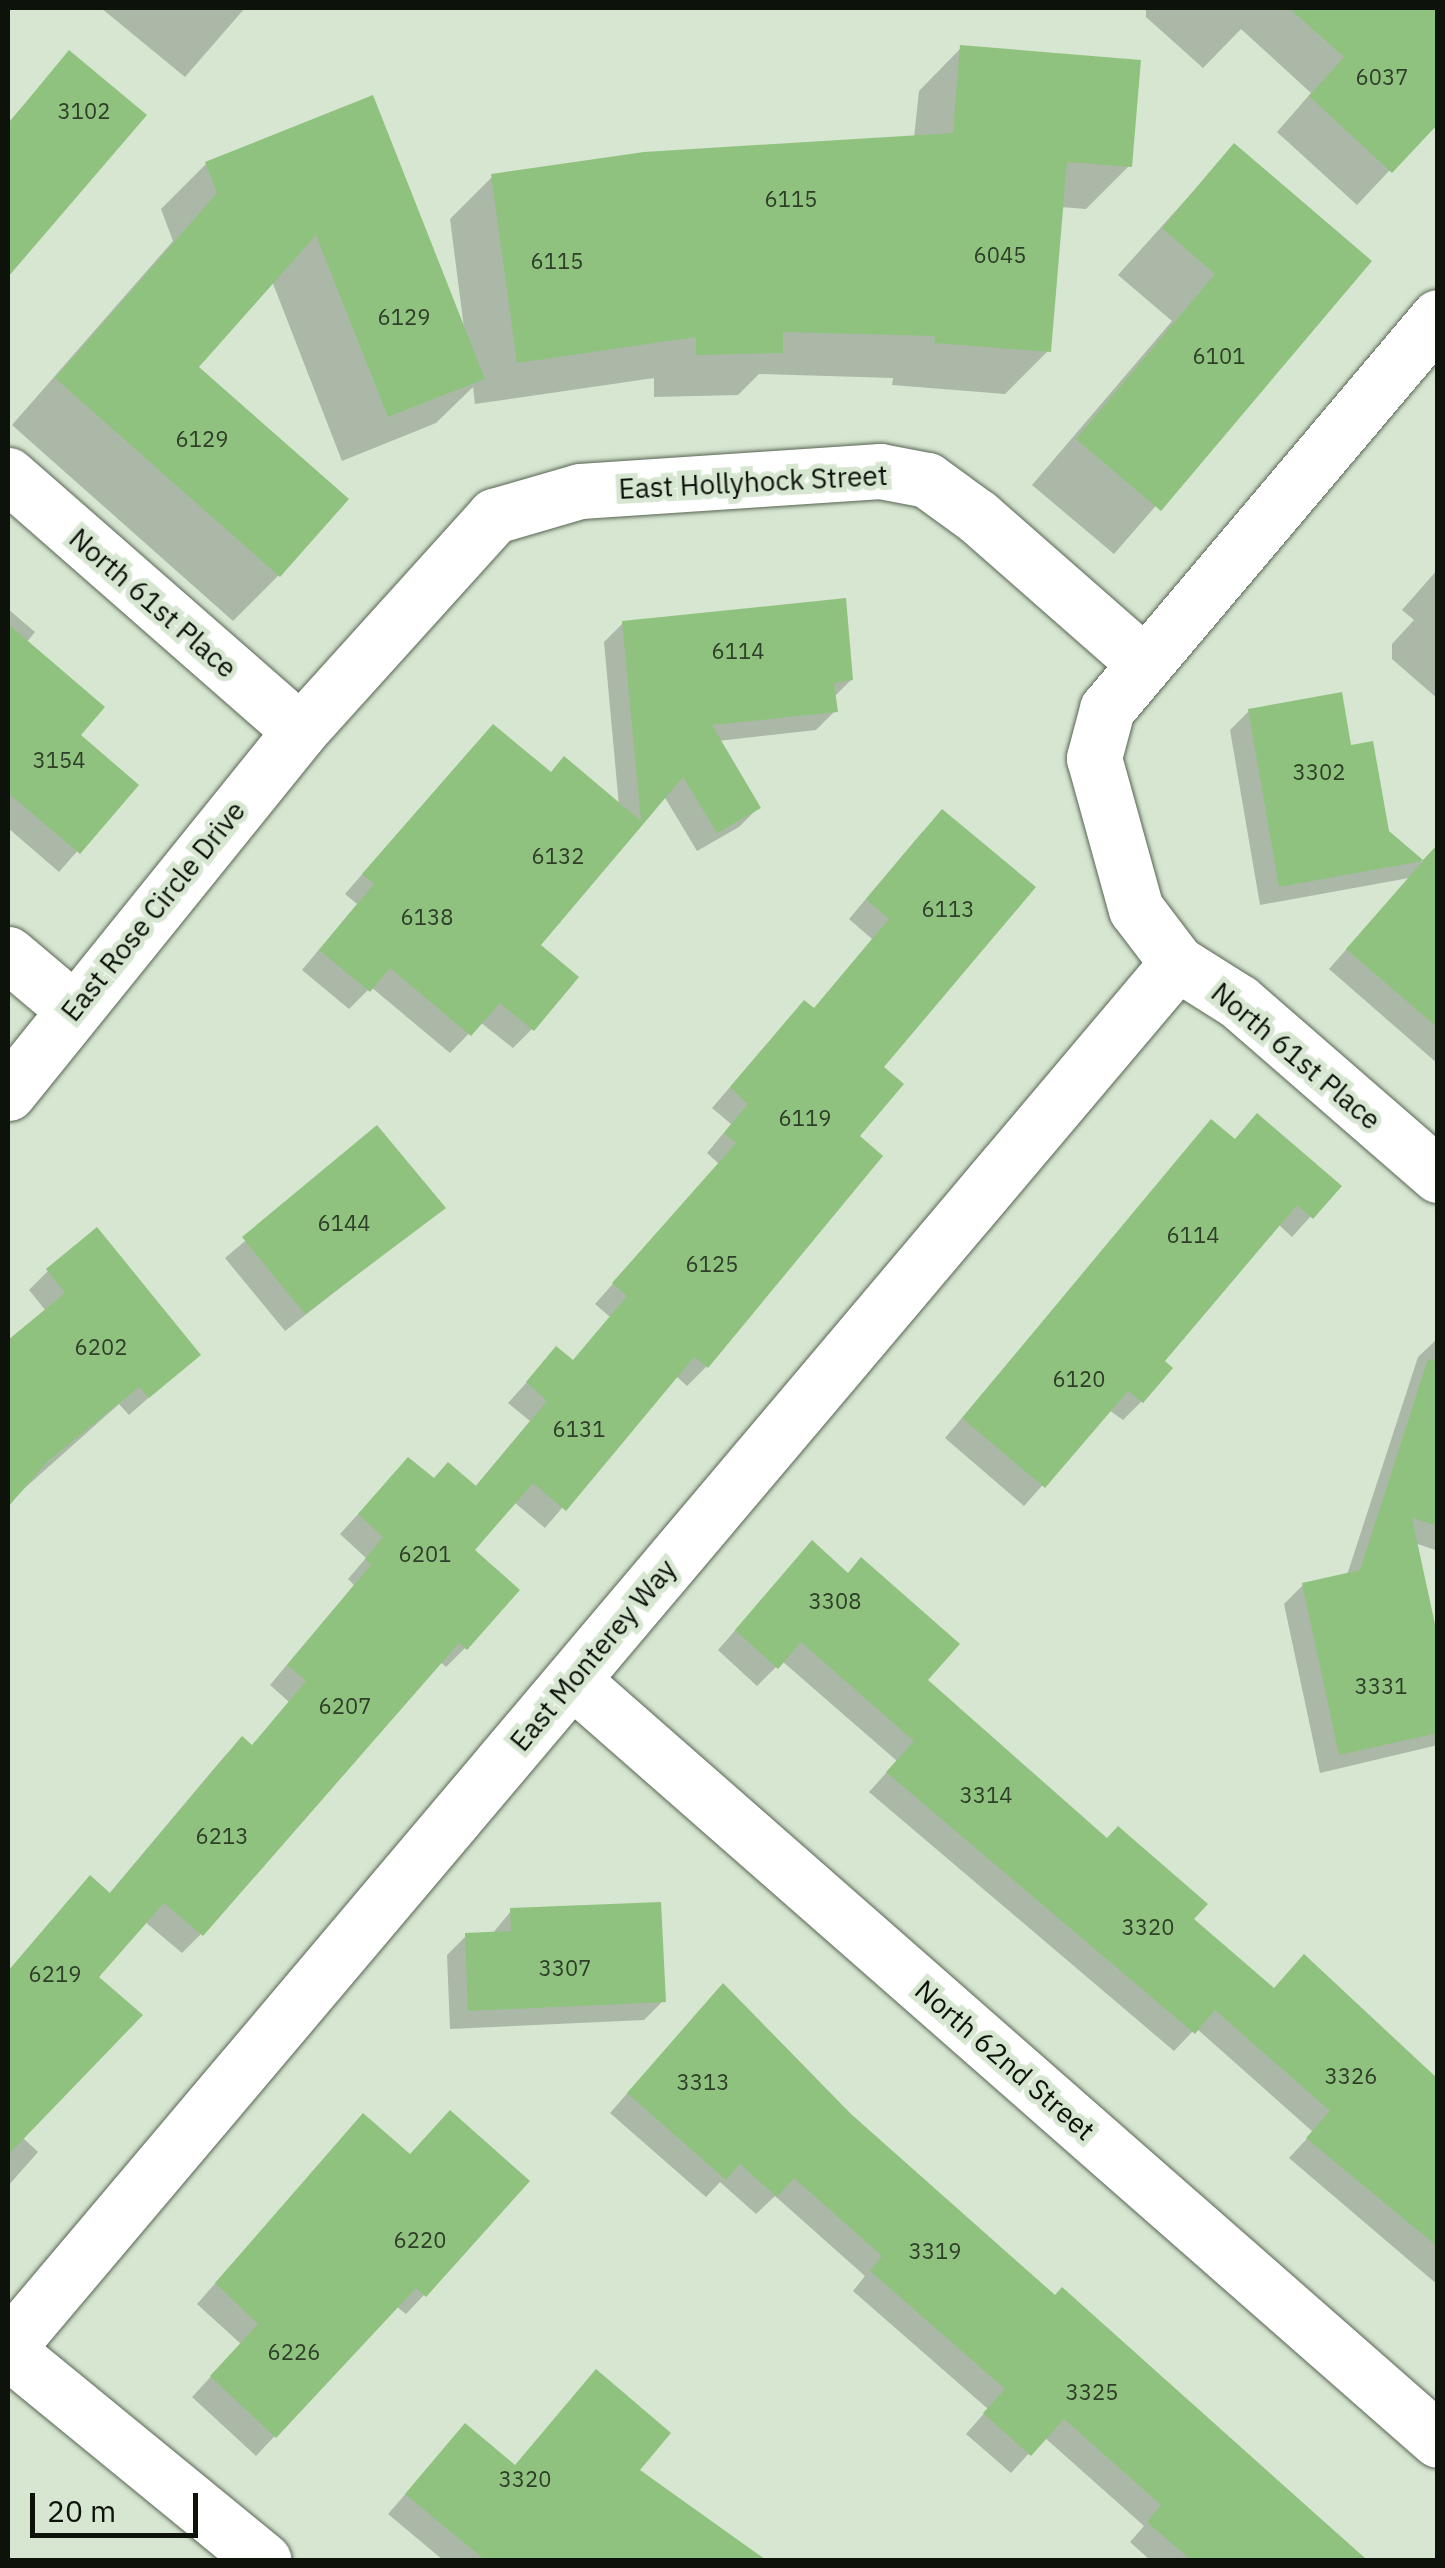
<!DOCTYPE html>
<html>
<head>
<meta charset="utf-8">
<style>
  body { margin:0 }
  #map { position:relative; width:1445px; height:2568px; overflow:hidden; background:#d6e6d1; font-family:"IBM Plex Sans",sans-serif }
  div>[style] { position:absolute }
  .shadow>* { inset:0; background:#0003 }
  .building>* { inset:0; background:#90c27f }
  .roads { filter:drop-shadow(0 0 2px #586553) drop-shadow(0 0 2px #586553) }
  .minor>* { height:55px; margin:-27.5px; padding:0 27.5px; transform-origin:27.5px; border-radius:27.5px; background:#fff }
  span { translate:-50% -50%; white-space:nowrap; text-align:center; line-height:1.15; -webkit-text-stroke:10px #d6e6d1; paint-order:stroke }
  .number-label { font-size:22px; color:#2e3e28 }
  .number-label span { -webkit-text-stroke-width:0 }
  .street-label { font-size:28px; color:#0d120b }
  .frame { position:absolute; inset:0; border:10px solid #0d120b; pointer-events:none }
  .scale { position:absolute; left:30px; top:2493px; width:168px; height:45px; box-sizing:border-box; border:5px solid #0d120b; border-top:0; padding-left:12px; font-size:30px; line-height:35px; white-space:nowrap; color:#0d120b; -webkit-text-stroke:8px #d6e6d1; paint-order:stroke }
</style>
</head>
<body>
<div id="map">
  <div class="shadow">
    <div style="clip-path:polygon(101px 8px,245px 8px,185px 77px)"></div>
    <div style="clip-path:polygon(1146px 8px,1438px 8px,1438px 119px,1357px 205px,1277px 132px,1311px 93px,1241px 29px,1203px 68px,1146px 17px)"></div>
    <div style="clip-path:polygon(961px 48px,1129px 166px,1086px 209px,1061px 207px,1048px 351px,1005px 394px,892px 385px,893px 378px,759px 374px,738px 395px,654px 397px,654px 378px,475px 404px,473px 387px,436px 423px,342px 461px,272px 281px,196px 367px,279px 575px,233px 621px,12px 425px,173px 241px,161px 209px,206px 164px,464px 328px,450px 219px,492px 177px,914px 138px,919px 91px)"></div>
    <div style="clip-path:polygon(69px 53px,143px 115px,8px 276px,8px 123px)"></div>
    <div style="clip-path:polygon(1234px 146px,1369px 261px,1114px 554px,1032px 485px,1172px 321px,1118px 275px)"></div>
    <div style="clip-path:polygon(1438px 569px,1438px 699px,1392px 659px,1392px 644px,1414px 620px,1402px 610px)"></div>
    <div style="clip-path:polygon(8px 609px,35px 632px,26px 643px,77px 736px,135px 785px,59px 872px,8px 828px)"></div>
    <div style="clip-path:polygon(623px 623px,851px 680px,834px 697px,835px 711px,816px 730px,718px 741px,758px 808px,739px 827px,697px 851px,664px 796px,537px 945px,532px 1029px,513px 1048px,480px 1022px,450px 1053px,371px 987px,349px 1009px,302px 970px,357px 904px,345px 894px,474px 746px,619px 806px,604px 642px)"></div>
    <div style="clip-path:polygon(1249px 711px,1349px 748px,1387px 832px,1438px 876px,1438px 1064px,1329px 969px,1409px 878px,1260px 905px,1230px 730px)"></div>
    <div style="clip-path:polygon(923px 831px,880px 1067px,856px 1136px,879px 1156px,706px 1367px,687px 1386px,675px 1375px,545px 1528px,514px 1502px,472px 1550px,465px 1648px,446px 1667px,439px 1661px,201px 1934px,182px 1953px,144px 1921px,95px 1978px,21px 2136px,38px 2152px,8px 2186px,8px 1972px,71px 1898px,108px 1895px,223px 1758px,242px 1739px,251px 1747px,289px 1702px,270px 1685px,354px 1585px,348px 1579px,366px 1558px,340px 1534px,390px 1479px,474px 1488px,530px 1421px,508px 1403px,556px 1350px,572px 1362px,610px 1317px,595px 1304px,719px 1164px,707px 1153px,731px 1124px,712px 1108px,786px 1022px,813px 1010px,872px 939px,849px 919px)"></div>
    <div style="clip-path:polygon(1211px 1122px,1234px 1141px,1338px 1186px,1292px 1237px,1278px 1224px,1161px 1361px,1142px 1401px,1123px 1420px,1109px 1410px,1024px 1506px,945px 1438px)"></div>
    <div style="clip-path:polygon(377px 1129px,442px 1208px,285px 1331px,225px 1258px)"></div>
    <div style="clip-path:polygon(48px 1271px,197px 1355px,129px 1415px,119px 1404px,8px 1503px,8px 1343px,46px 1311px,29px 1290px)"></div>
    <div style="clip-path:polygon(1438px 1338px,1438px 1551px,1415px 1543px,1438px 1650px,1438px 1745px,1320px 1773px,1284px 1604px,1303px 1585px,1347px 1575px,1418px 1357px)"></div>
    <div style="clip-path:polygon(794px 1563px,1273px 1990px,1438px 2112px,1438px 2285px,1289px 2158px,1313px 2132px,1196px 2028px,1174px 2051px,869px 1792px,897px 1761px,782px 1661px,757px 1686px,718px 1650px)"></div>
    <div style="clip-path:polygon(511px 1911px,663px 2001px,644px 2020px,450px 2029px,447px 1955px,466px 1936px,492px 1934px)"></div>
    <div style="clip-path:polygon(704px 2006px,849px 2116px,1054px 2298px,1062px 2291px,1367px 2560px,1150px 2560px,1130px 2542px,1144px 2526px,1044px 2437px,1011px 2473px,966px 2434px,988px 2409px,853px 2291px,865px 2276px,775px 2196px,756px 2214px,720px 2182px,706px 2197px,610px 2113px)"></div>
    <div style="clip-path:polygon(345px 2136px,424px 2295px,406px 2314px,396px 2306px,256px 2456px,192px 2397px,241px 2344px,197px 2304px)"></div>
    <div style="clip-path:polygon(465px 2426px,514px 2467px,636px 2471px,762px 2560px,443px 2560px,388px 2514px)"></div>
  </div>
  <div class="building">
    <div style="clip-path:polygon(1289px 8px,1438px 8px,1438px 124px,1392px 173px,1309px 96px,1344px 57px)"></div>
    <div style="clip-path:polygon(960px 45px,1141px 60px,1132px 167px,1067px 162px,1051px 352px,934px 343px,935px 336px,783px 332px,783px 353px,696px 355px,696px 337px,517px 363px,491px 174px,644px 152px,953px 133px)"></div>
    <div style="clip-path:polygon(69px 50px,147px 115px,8px 277px,8px 124px)"></div>
    <div style="clip-path:polygon(373px 95px,485px 379px,388px 417px,316px 235px,199px 367px,349px 499px,280px 577px,55px 378px,217px 193px,205px 162px)"></div>
    <div style="clip-path:polygon(1234px 143px,1372px 261px,1161px 511px,1076px 439px,1215px 274px,1162px 228px)"></div>
    <div style="clip-path:polygon(846px 598px,853px 680px,834px 683px,838px 712px,712px 725px,761px 808px,717px 833px,683px 777px,541px 945px,579px 977px,534px 1031px,500px 1003px,471px 1036px,390px 968px,370px 992px,319px 950px,374px 884px,362px 874px,493px 724px,551px 772px,564px 756px,641px 821px,622px 621px)"></div>
    <div style="clip-path:polygon(8px 624px,105px 707px,81px 735px,139px 785px,80px 854px,8px 793px)"></div>
    <div style="clip-path:polygon(1342px 692px,1351px 745px,1373px 741px,1389px 831px,1423px 860px,1438px 844px,1438px 1028px,1346px 949px,1423px 861px,1279px 887px,1248px 709px)"></div>
    <div style="clip-path:polygon(942px 809px,1036px 887px,884px 1067px,904px 1084px,860px 1136px,883px 1156px,708px 1368px,694px 1357px,566px 1511px,533px 1483px,475px 1550px,520px 1590px,467px 1650px,459px 1643px,203px 1936px,164px 1903px,99px 1977px,143px 2015px,8px 2155px,8px 1971px,90px 1875px,110px 1893px,242px 1736px,252px 1745px,306px 1681px,287px 1665px,371px 1565px,365px 1559px,383px 1537px,358px 1514px,408px 1457px,434px 1478px,448px 1462px,476px 1486px,547px 1401px,526px 1382px,556px 1346px,573px 1360px,627px 1296px,612px 1283px,736px 1143px,724px 1133px,748px 1104px,730px 1087px,804px 1000px,814px 1008px,889px 919px,866px 899px)"></div>
    <div style="clip-path:polygon(1257px 1113px,1342px 1186px,1313px 1219px,1297px 1205px,1165px 1361px,1173px 1368px,1143px 1403px,1128px 1391px,1045px 1488px,962px 1418px,1211px 1119px,1235px 1139px)"></div>
    <div style="clip-path:polygon(377px 1125px,446px 1208px,305px 1314px,242px 1237px)"></div>
    <div style="clip-path:polygon(97px 1227px,201px 1355px,149px 1398px,139px 1387px,47px 1462px,8px 1507px,8px 1340px,65px 1293px,46px 1269px)"></div>
    <div style="clip-path:polygon(1428px 1359px,1438px 1361px,1438px 1526px,1412px 1518px,1438px 1638px,1438px 1733px,1339px 1755px,1302px 1583px,1360px 1570px)"></div>
    <div style="clip-path:polygon(812px 1540px,848px 1573px,861px 1557px,960px 1644px,928px 1680px,1107px 1838px,1118px 1826px,1208px 1904px,1194px 1919px,1274px 1988px,1304px 1954px,1438px 2079px,1438px 2247px,1306px 2138px,1330px 2111px,1215px 2010px,1195px 2034px,886px 1772px,914px 1741px,801px 1642px,778px 1669px,735px 1630px)"></div>
    <div style="clip-path:polygon(661px 1902px,666px 2002px,468px 2011px,465px 1933px,511px 1931px,510px 1908px)"></div>
    <div style="clip-path:polygon(723px 1983px,851px 2114px,1055px 2295px,1062px 2287px,1367px 2560px,1191px 2560px,1147px 2522px,1161px 2505px,1064px 2419px,1031px 2456px,983px 2413px,1005px 2389px,870px 2271px,882px 2256px,794px 2178px,777px 2197px,740px 2164px,726px 2180px,627px 2093px)"></div>
    <div style="clip-path:polygon(450px 2110px,530px 2181px,426px 2297px,416px 2288px,276px 2438px,210px 2376px,258px 2324px,215px 2283px,363px 2113px,410px 2154px)"></div>
    <div style="clip-path:polygon(596px 2369px,671px 2433px,640px 2470px,766px 2560px,485px 2560px,405px 2494px,465px 2423px,515px 2465px)"></div>
  </div>
  <div class="roads">
    <div class="minor">
      <div style="left:1438px;top:317px;width:513px;rotate:130.18deg"></div>
      <div style="left:1107px;top:709px;width:51px;rotate:104.9deg"></div>
      <div style="left:1094px;top:758px;width:157px;rotate:74.5deg"></div>
      <div style="left:1136px;top:909px;width:68px;rotate:52.8deg"></div>
      <div style="left:1177px;top:963px;width:73px;rotate:32.2deg"></div>
      <div style="left:1239px;top:1002px;width:264px;rotate:41deg"></div>
      <div style="left:8px;top:475px;width:388px;rotate:41.2deg"></div>
      <div style="left:8px;top:954px;width:85px;rotate:40.2deg"></div>
      <div style="left:8px;top:1093px;width:465px;rotate:-51.1deg"></div>
      <div style="left:300px;top:731px;width:290px;rotate:-47.9deg"></div>
      <div style="left:494px;top:516px;width:90px;rotate:-16.2deg"></div>
      <div style="left:580px;top:491px;width:301px;rotate:-3.8deg"></div>
      <div style="left:880px;top:471px;width:48px;rotate:10.8deg"></div>
      <div style="left:927px;top:480px;width:63px;rotate:36deg"></div>
      <div style="left:978px;top:517px;width:221px;rotate:41.3deg"></div>
      <div style="left:572px;top:1680px;width:1152px;rotate:41.27deg"></div>
      <div style="left:8px;top:2347px;width:1812px;rotate:-49.81deg"></div>
      <div style="left:8px;top:2351px;width:330px;rotate:39.3deg"></div>
    </div>
  </div>
  <div class="number-label">
    <span style="left:1382px;top:77px">6037</span>
    <span style="left:84px;top:111px">3102</span>
    <span style="left:791px;top:199px">6115</span>
    <span style="left:1000px;top:255px">6045</span>
    <span style="left:557px;top:261px">6115</span>
    <span style="left:404px;top:317px">6129</span>
    <span style="left:1219px;top:356px">6101</span>
    <span style="left:202px;top:439px">6129</span>
    <span style="left:738px;top:651px">6114</span>
    <span style="left:59px;top:760px">3154</span>
    <span style="left:1319px;top:772px">3302</span>
    <span style="left:558px;top:856px">6132</span>
    <span style="left:948px;top:909px">6113</span>
    <span style="left:427px;top:917px">6138</span>
    <span style="left:805px;top:1118px">6119</span>
    <span style="left:344px;top:1223px">6144</span>
    <span style="left:1193px;top:1235px">6114</span>
    <span style="left:712px;top:1264px">6125</span>
    <span style="left:101px;top:1347px">6202</span>
    <span style="left:1079px;top:1379px">6120</span>
    <span style="left:579px;top:1429px">6131</span>
    <span style="left:425px;top:1554px">6201</span>
    <span style="left:835px;top:1601px">3308</span>
    <span style="left:1381px;top:1686px">3331</span>
    <span style="left:345px;top:1706px">6207</span>
    <span style="left:986px;top:1795px">3314</span>
    <span style="left:222px;top:1836px">6213</span>
    <span style="left:1148px;top:1927px">3320</span>
    <span style="left:565px;top:1968px">3307</span>
    <span style="left:55px;top:1974px">6219</span>
    <span style="left:1351px;top:2076px">3326</span>
    <span style="left:703px;top:2082px">3313</span>
    <span style="left:420px;top:2240px">6220</span>
    <span style="left:935px;top:2251px">3319</span>
    <span style="left:294px;top:2352px">6226</span>
    <span style="left:1092px;top:2392px">3325</span>
    <span style="left:525px;top:2479px">3320</span>
  </div>
  <div class="street-label">
    <span style="left:753px;top:482px;rotate:-3deg">East Hollyhock Street</span>
    <span style="left:153px;top:603px;rotate:41deg">North 61st Place</span>
    <span style="left:153px;top:911px;rotate:-51deg">East Rose Circle Drive</span>
    <span style="left:1296px;top:1056px;rotate:40deg">North 61st Place</span>
    <span style="left:593px;top:1655px;rotate:-50deg">East Monterey Way</span>
    <span style="left:1005px;top:2060px;rotate:41deg">North 62nd Street</span>
  </div>
  <div class="frame"></div>
  <div class="scale">20 m</div>
</div>
</body>
</html>
